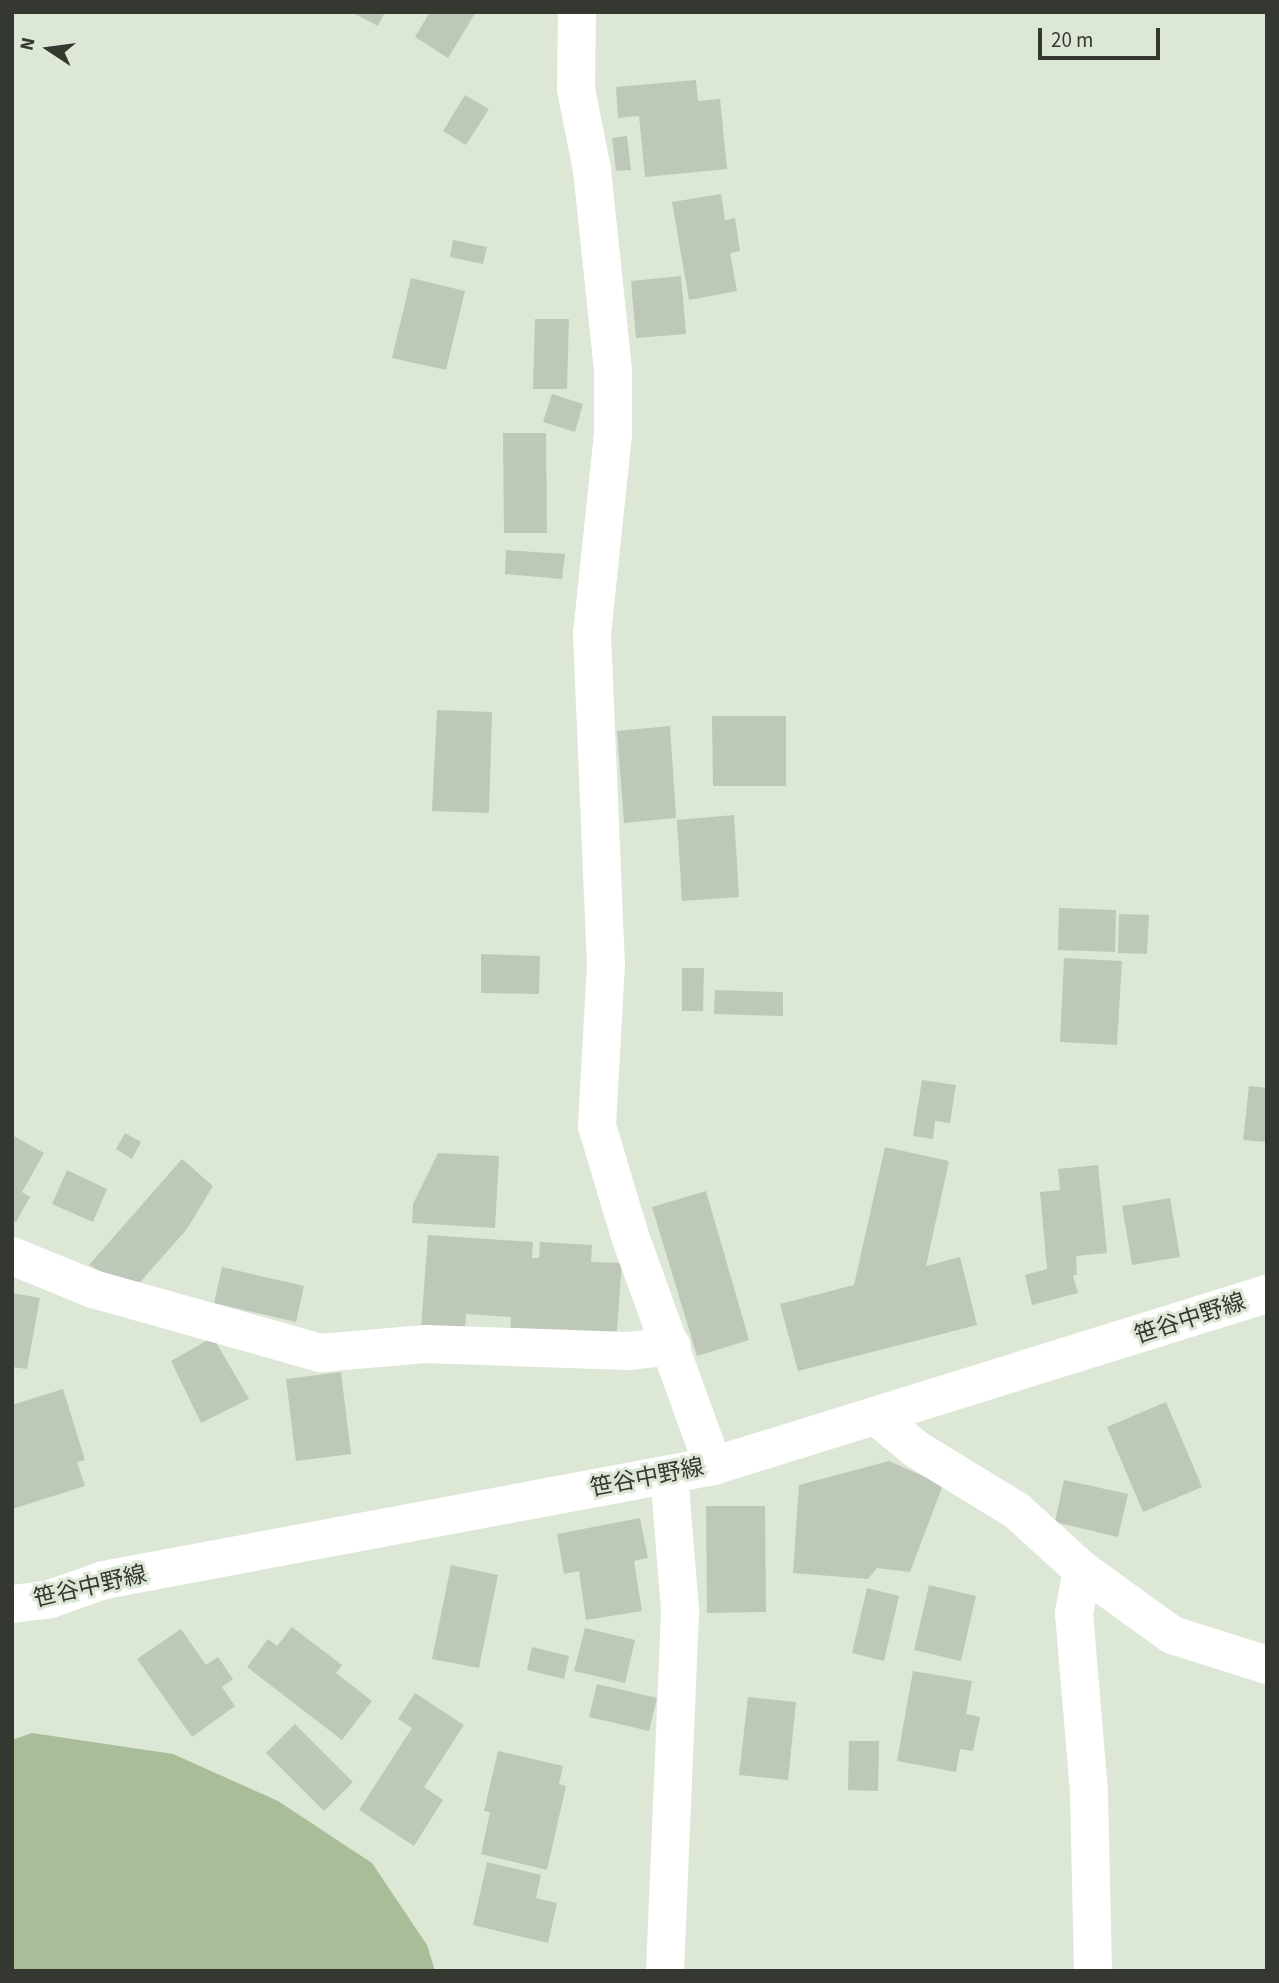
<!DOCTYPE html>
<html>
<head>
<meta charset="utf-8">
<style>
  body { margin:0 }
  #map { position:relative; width:1279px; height:1983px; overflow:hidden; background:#dde7d6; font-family:"Source Sans 3","Noto Sans JP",sans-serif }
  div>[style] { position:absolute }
  .green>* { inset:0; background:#a9bd99 }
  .building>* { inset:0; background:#bec8b8 }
  .street>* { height:38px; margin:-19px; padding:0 19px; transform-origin:19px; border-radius:19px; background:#fff }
  .secondary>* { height:38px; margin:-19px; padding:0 19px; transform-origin:19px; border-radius:19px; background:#fff }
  span { translate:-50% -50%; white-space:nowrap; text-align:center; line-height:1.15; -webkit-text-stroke:6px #dde7d6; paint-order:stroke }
  .street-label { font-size:23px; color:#343831 }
  .frame { position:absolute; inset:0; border:14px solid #343831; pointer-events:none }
  .north { position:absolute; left:14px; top:14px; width:70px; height:70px; -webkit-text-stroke:5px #dde7d6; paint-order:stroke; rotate:283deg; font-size:19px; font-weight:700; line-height:28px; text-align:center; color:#343831 }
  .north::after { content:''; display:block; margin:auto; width:24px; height:32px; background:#343831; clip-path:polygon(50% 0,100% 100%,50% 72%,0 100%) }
  .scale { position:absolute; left:1038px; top:28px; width:122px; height:32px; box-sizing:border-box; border:4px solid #343831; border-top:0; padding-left:9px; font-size:21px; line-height:24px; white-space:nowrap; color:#343831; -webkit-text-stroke:5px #dde7d6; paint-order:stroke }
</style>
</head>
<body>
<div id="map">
  <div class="green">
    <div style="clip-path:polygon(32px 1733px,173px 1754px,278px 1801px,372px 1863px,427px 1945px,435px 1971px,12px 1971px,12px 1740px)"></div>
  </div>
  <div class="building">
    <div style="clip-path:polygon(351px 12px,385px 12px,378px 26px)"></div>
    <div style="clip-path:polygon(430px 12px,476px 12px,448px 58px,415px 37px)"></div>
    <div style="clip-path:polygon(696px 80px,698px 101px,720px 99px,727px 169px,645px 177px,639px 116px,618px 118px,616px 87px)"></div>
    <div style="clip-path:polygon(465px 95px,489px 109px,466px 145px,443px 131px)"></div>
    <div style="clip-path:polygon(627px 136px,631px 170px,616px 171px,612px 138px)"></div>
    <div style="clip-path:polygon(721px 194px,725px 220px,735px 218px,740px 251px,730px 253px,737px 291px,689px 300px,672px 202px)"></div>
    <div style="clip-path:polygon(453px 240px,487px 247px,483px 264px,450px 257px)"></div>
    <div style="clip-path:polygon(681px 276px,686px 334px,636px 338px,631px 281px)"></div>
    <div style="clip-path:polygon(411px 278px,465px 291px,446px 370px,392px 358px)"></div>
    <div style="clip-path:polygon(535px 319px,569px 319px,567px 389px,533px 389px)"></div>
    <div style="clip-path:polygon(552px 394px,583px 404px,575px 432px,543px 422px)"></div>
    <div style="clip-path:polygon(503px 433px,546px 433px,547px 533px,504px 533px)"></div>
    <div style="clip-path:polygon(506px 550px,565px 554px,562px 579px,505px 574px)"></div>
    <div style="clip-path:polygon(437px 710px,492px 712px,489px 813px,432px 811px)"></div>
    <div style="clip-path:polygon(712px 716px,786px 716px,786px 786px,713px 786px)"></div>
    <div style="clip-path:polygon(670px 726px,676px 818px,624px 823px,617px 731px)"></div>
    <div style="clip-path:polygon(734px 815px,739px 897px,682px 901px,677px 820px)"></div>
    <div style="clip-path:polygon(1059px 908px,1116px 910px,1115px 952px,1058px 950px)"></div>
    <div style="clip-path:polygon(1119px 914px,1149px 915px,1147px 954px,1118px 953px)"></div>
    <div style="clip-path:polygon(481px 954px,540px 956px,539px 994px,481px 993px)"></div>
    <div style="clip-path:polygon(1064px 958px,1122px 961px,1117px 1045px,1060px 1042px)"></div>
    <div style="clip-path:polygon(682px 968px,704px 968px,703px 1011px,682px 1011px)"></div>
    <div style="clip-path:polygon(715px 990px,783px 992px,783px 1016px,714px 1014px)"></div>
    <div style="clip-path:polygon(922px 1080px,956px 1085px,950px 1123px,935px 1121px,933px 1139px,913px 1136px)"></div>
    <div style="clip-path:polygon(1249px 1086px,1267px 1088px,1267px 1142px,1243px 1140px)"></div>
    <div style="clip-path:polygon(125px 1133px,141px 1142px,132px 1159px,116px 1149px)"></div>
    <div style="clip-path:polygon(12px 1135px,44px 1153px,22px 1192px,30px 1197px,16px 1222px,12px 1219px)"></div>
    <div style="clip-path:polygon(885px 1147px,949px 1161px,926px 1266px,960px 1257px,977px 1325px,798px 1371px,780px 1304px,854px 1285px)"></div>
    <div style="clip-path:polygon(438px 1153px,499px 1156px,495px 1228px,412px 1223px,413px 1204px)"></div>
    <div style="clip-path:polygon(182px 1159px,213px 1186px,187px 1229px,134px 1289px,89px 1265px)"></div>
    <div style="clip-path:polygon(1098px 1165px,1107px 1253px,1076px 1256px,1077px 1275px,1073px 1275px,1078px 1293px,1032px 1305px,1025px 1275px,1047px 1269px,1040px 1192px,1060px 1190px,1058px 1169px)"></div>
    <div style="clip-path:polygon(67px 1170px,107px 1189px,93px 1222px,52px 1204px)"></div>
    <div style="clip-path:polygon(706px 1191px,749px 1340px,697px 1356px,652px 1207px)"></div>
    <div style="clip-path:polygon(1170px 1198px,1180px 1257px,1132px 1265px,1122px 1206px)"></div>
    <div style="clip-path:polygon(428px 1235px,533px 1242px,532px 1258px,539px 1258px,540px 1242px,592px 1245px,591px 1262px,622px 1263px,616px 1342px,510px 1335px,511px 1317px,466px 1314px,465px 1330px,421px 1327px)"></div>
    <div style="clip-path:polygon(222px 1267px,304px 1286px,296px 1322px,214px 1303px)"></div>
    <div style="clip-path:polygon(12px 1293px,40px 1298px,27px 1369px,12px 1367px)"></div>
    <div style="clip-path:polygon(213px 1337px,249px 1399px,201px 1423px,171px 1361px)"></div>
    <div style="clip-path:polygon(341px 1372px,351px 1454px,296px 1461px,286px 1379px)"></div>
    <div style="clip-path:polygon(63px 1389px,85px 1460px,77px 1462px,85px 1486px,12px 1509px,12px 1405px)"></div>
    <div style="clip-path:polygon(1166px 1402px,1202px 1487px,1143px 1512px,1107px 1427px)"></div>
    <div style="clip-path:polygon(889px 1461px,943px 1485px,910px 1572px,877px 1568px,868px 1579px,793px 1573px,799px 1485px)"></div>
    <div style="clip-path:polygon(1064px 1480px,1128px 1494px,1118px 1537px,1055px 1522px)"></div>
    <div style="clip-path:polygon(706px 1506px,765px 1506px,766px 1612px,707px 1613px)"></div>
    <div style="clip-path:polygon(640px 1518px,648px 1558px,634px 1561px,642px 1611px,586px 1620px,579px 1571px,564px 1574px,557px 1534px)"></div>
    <div style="clip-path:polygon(451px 1565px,498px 1575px,479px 1668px,432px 1659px)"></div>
    <div style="clip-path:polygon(929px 1585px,976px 1596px,961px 1661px,914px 1650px)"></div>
    <div style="clip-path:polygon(867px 1588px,899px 1596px,884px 1661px,852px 1653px)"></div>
    <div style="clip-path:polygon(292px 1627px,342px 1665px,336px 1673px,372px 1701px,342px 1740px,247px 1667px,268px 1639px,277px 1646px)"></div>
    <div style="clip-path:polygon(585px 1628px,635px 1640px,625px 1683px,574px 1671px)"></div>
    <div style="clip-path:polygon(181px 1629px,206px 1665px,218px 1657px,233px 1679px,222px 1687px,235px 1706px,192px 1737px,137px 1659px)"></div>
    <div style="clip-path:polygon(532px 1647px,569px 1656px,564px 1679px,527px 1670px)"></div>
    <div style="clip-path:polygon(913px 1671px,972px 1681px,966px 1714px,980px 1717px,973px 1751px,960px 1749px,956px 1772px,897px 1761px)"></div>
    <div style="clip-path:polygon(597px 1684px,657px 1698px,649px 1731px,589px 1717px)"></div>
    <div style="clip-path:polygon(415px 1693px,464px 1725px,424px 1787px,443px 1800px,414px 1846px,359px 1810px,412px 1728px,398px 1719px)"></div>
    <div style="clip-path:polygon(748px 1697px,796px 1702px,788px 1780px,739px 1775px)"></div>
    <div style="clip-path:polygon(295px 1724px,353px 1782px,324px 1811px,266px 1753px)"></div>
    <div style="clip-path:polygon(849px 1741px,879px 1741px,878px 1791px,848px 1790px)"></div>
    <div style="clip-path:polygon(498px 1751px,563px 1766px,559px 1784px,566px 1786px,547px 1870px,481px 1854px,490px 1812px,484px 1811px)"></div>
    <div style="clip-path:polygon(487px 1862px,541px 1875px,536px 1898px,557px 1903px,548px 1943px,473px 1925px)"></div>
  </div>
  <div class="street">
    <div style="left:577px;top:12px;width:77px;rotate:90.7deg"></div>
    <div style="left:576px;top:89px;width:83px;rotate:78.8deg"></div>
    <div style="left:592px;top:170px;width:202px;rotate:84deg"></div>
    <div style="left:613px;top:371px;width:63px;rotate:90deg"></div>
    <div style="left:613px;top:434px;width:200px;rotate:96deg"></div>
    <div style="left:592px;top:633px;width:331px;rotate:87.6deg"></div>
    <div style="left:606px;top:964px;width:162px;rotate:93.2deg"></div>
    <div style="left:597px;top:1126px;width:118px;rotate:73.3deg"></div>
    <div style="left:631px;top:1239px;width:241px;rotate:70.1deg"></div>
    <div style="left:12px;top:1256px;width:87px;rotate:22.2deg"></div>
    <div style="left:93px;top:1289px;width:237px;rotate:15.7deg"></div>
    <div style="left:321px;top:1353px;width:105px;rotate:-4.9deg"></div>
    <div style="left:426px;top:1344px;width:202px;rotate:2deg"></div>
    <div style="left:628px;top:1351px;width:44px;rotate:-6.5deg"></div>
    <div style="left:876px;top:1416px;width:52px;rotate:39.5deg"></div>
    <div style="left:916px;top:1449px;width:119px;rotate:31.5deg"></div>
    <div style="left:1017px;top:1511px;width:88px;rotate:42.2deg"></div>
    <div style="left:1082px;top:1570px;width:111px;rotate:35.8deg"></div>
    <div style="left:1172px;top:1635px;width:100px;rotate:17.5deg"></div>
    <div style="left:1082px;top:1570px;width:44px;rotate:100.5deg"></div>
    <div style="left:1074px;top:1613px;width:181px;rotate:85.2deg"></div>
    <div style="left:1089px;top:1793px;width:178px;rotate:88.7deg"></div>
    <div style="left:665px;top:1971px;width:361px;rotate:-87.6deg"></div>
    <div style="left:680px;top:1610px;width:136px;rotate:-94.6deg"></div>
  </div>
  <div class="secondary">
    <div style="left:12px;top:1604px;width:38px;rotate:-7deg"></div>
    <div style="left:50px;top:1599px;width:57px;rotate:-19.4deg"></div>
    <div style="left:104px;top:1580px;width:620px;rotate:-10.6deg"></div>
    <div style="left:713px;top:1466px;width:580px;rotate:-17.25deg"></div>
  </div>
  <div class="street-label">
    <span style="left:1190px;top:1319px;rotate:-18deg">笹谷中野線</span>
    <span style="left:647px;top:1478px;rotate:-11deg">笹谷中野線</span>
    <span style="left:90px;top:1587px;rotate:-13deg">笹谷中野線</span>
  </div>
  <div class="frame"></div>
  <div class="north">N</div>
  <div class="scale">20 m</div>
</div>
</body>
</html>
